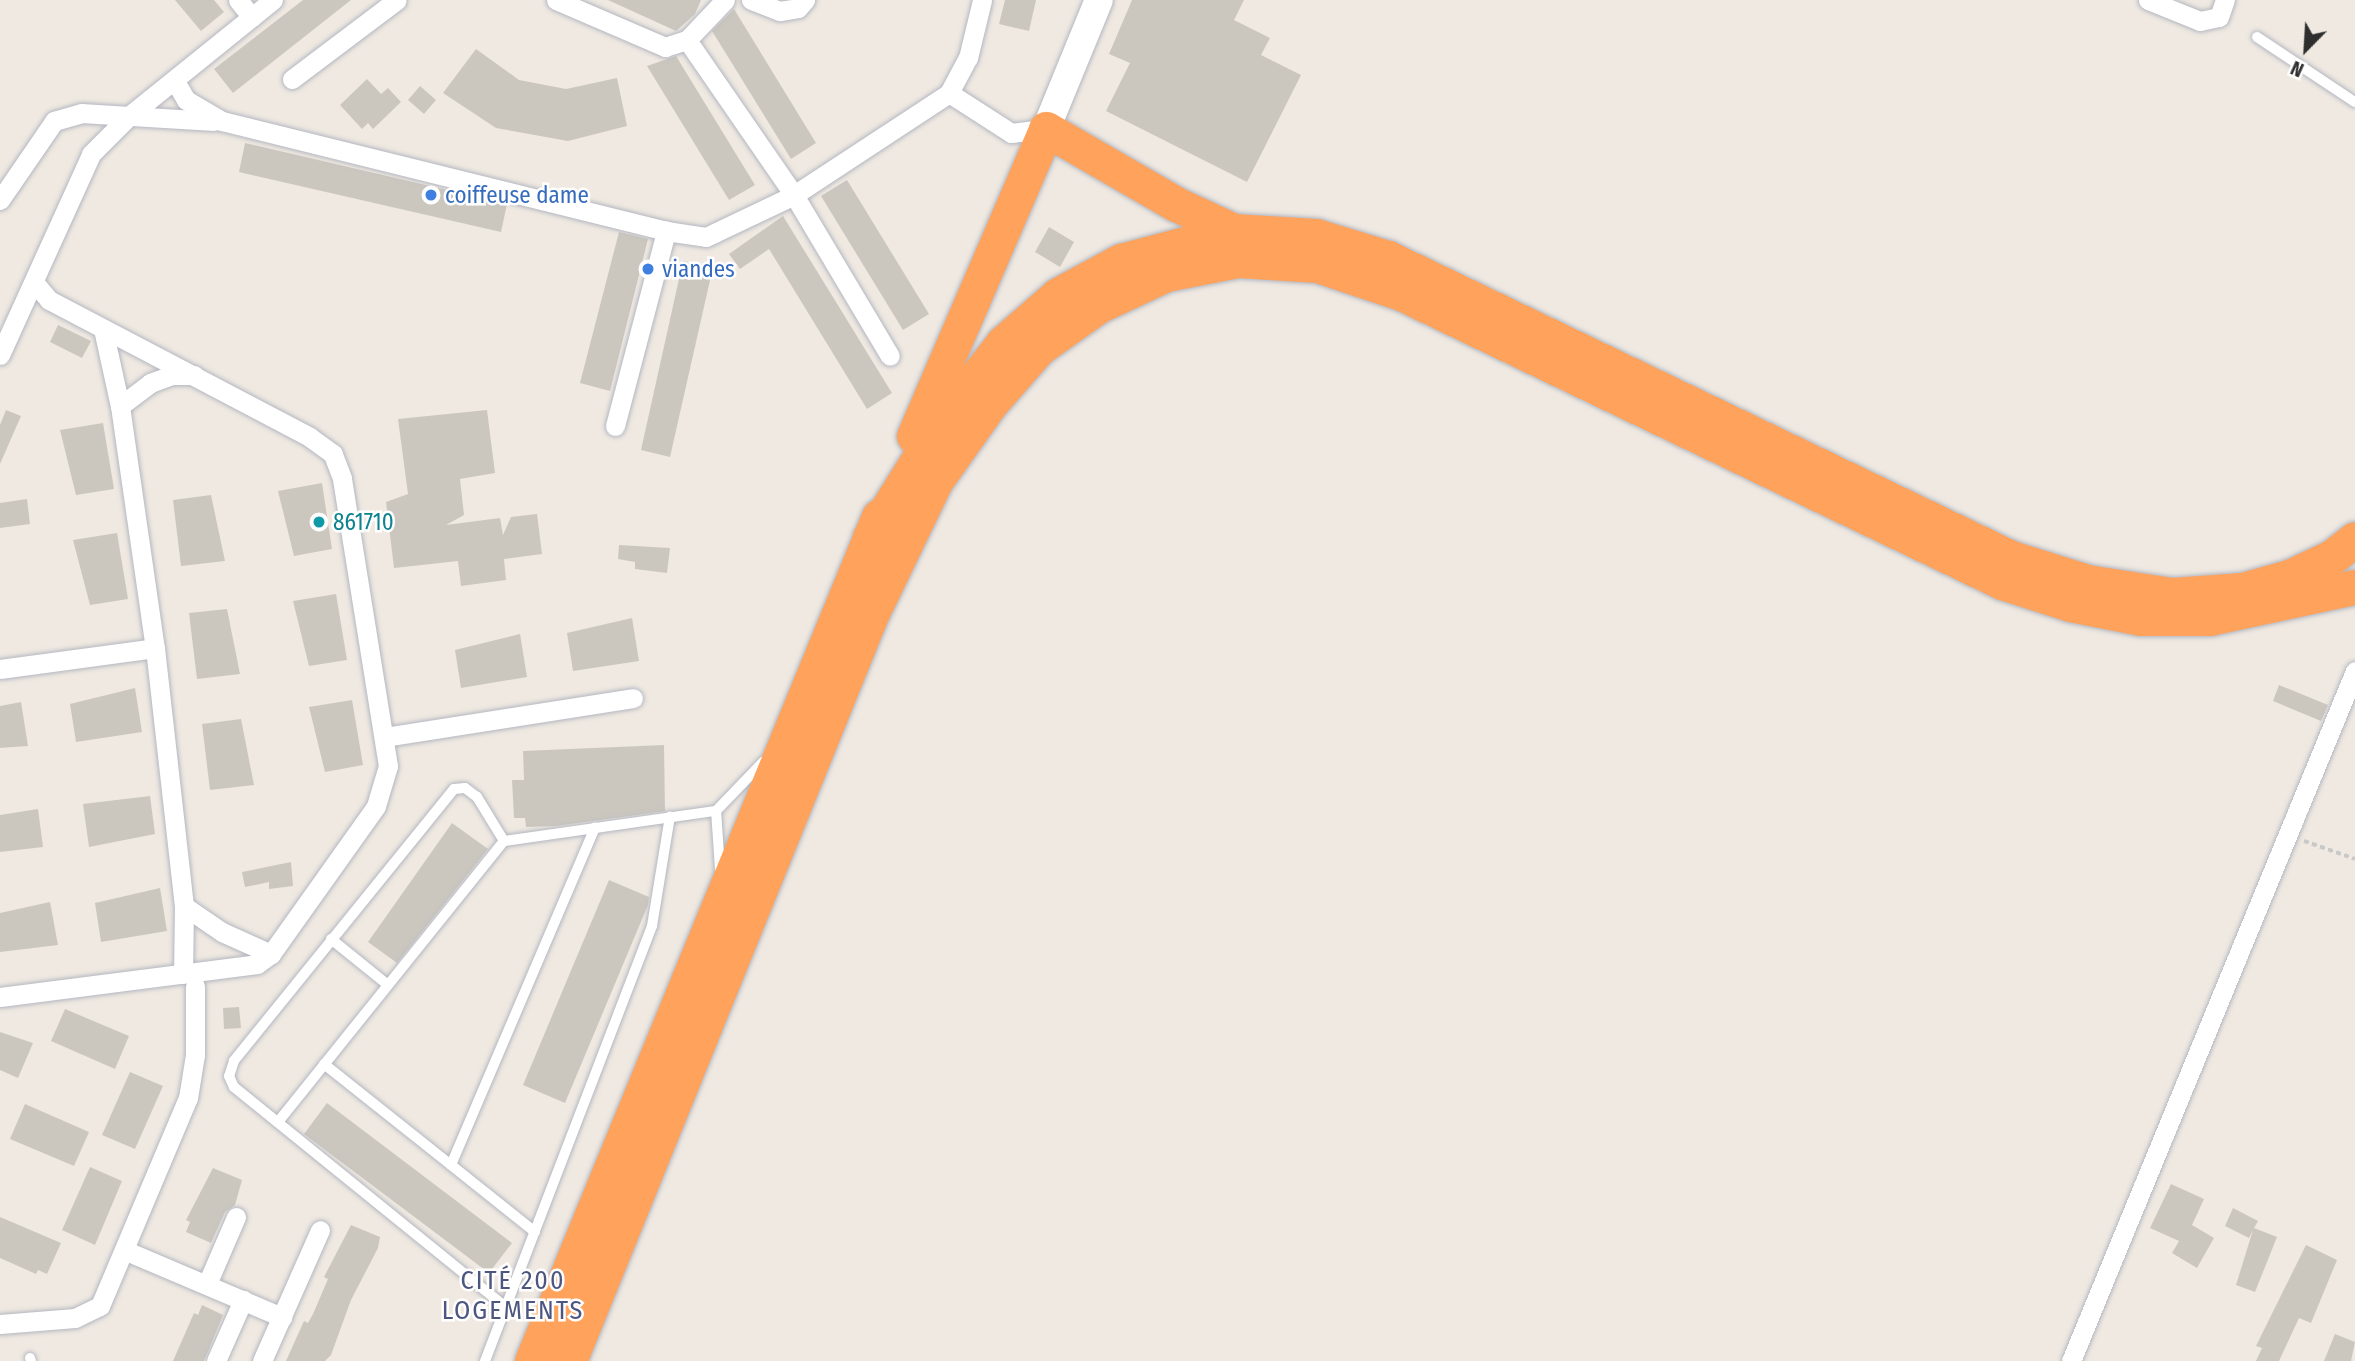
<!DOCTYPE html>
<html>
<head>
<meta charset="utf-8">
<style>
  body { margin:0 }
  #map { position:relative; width:2355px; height:1361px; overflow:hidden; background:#efe9e1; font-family:"Fira Sans Condensed",sans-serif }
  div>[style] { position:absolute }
  .building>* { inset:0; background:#cbc7bf }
  .path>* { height:3.5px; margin-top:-1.75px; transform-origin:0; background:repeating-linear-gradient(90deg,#c9c9c9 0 5px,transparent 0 8.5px) }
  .roads { filter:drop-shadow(0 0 2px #b4b7c1) drop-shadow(0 0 2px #b4b7c1) }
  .lane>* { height:10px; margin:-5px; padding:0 5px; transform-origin:5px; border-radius:5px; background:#fff }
  .street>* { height:19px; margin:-9.5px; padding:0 9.5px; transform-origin:9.5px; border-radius:9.5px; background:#fff }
  .secondary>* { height:28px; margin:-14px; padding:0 14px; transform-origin:14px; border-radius:14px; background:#fff }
  .highway>* { height:35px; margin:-17.5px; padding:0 17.5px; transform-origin:17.5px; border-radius:17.5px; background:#ffa35c }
  .dots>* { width:19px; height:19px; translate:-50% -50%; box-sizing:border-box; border:4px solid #fff; border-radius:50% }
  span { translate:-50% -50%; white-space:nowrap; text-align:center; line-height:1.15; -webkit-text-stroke:5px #fff; paint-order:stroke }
  .shop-label { font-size:23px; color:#366cbe }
  .left { translate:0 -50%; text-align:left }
  .culture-label { font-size:23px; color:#0d838f }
  .quarter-label { font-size:26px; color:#4d5680; letter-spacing:2px }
  .north { position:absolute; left:2271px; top:14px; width:70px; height:70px; -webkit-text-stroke:5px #fff; paint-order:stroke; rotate:204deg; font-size:19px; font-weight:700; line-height:28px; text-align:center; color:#2e2e2e }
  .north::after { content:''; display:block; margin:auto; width:24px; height:32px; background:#2e2e2e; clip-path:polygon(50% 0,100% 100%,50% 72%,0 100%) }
</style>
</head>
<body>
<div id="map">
  <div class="building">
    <div style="clip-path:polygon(175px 0,214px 0,224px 12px,201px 31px)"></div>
    <div style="clip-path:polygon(303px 0,351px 0,233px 93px,214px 69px)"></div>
    <div style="clip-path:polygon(608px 0,701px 0,695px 14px,676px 31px)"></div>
    <div style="clip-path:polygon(1005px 0,1036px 0,1029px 31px,999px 24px)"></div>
    <div style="clip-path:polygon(1132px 0,1244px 0,1234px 20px,1270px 38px,1261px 55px,1301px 75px,1247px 182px,1106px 111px,1130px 63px,1109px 54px)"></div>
    <div style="clip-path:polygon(734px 9px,816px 143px,791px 159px,712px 31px)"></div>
    <div style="clip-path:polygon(476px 49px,519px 80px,566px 89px,617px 78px,627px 126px,568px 141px,496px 128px,443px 93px)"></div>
    <div style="clip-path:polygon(676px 56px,755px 185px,729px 200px,647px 66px)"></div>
    <div style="clip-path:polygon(367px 79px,381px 94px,388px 88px,401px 102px,373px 129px,368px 123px,362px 129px,340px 105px)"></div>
    <div style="clip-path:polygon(420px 86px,436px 100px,424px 114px,408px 100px)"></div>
    <div style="clip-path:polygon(245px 143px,507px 204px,501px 232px,239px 172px)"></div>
    <div style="clip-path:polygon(847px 180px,929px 314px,903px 330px,821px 196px)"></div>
    <div style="clip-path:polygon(783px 216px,892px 393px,867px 409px,769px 249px,740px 269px,729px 254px)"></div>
    <div style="clip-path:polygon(1049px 227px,1074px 242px,1060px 267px,1035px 252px)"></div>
    <div style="clip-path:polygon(619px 232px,648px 239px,610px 391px,580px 383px)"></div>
    <div style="clip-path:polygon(683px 261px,713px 267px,670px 457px,641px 450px)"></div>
    <div style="clip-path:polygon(58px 325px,91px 341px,82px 358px,50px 342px)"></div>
    <div style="clip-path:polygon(6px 410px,21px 416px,0 464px,0 425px)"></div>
    <div style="clip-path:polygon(487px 410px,495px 473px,460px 479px,464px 515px,446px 525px,500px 518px,503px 535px,511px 517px,537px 514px,542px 554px,504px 559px,506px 580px,461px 586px,458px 561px,394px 568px,386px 502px,408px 494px,398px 419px)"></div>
    <div style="clip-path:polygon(103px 423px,114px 489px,76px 495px,60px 430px)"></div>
    <div style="clip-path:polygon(322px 483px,332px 549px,294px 556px,278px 491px)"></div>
    <div style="clip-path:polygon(211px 495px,225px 561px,181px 566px,173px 500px)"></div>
    <div style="clip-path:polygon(27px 499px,30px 524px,0 528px,0 503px)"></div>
    <div style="clip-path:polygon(117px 533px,128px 599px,90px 605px,73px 540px)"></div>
    <div style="clip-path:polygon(619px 545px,670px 548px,667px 573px,635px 569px,635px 562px,618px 559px)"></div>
    <div style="clip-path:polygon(336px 594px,347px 660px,309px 666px,293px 601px)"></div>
    <div style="clip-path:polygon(227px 609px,240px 674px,197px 679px,189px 613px)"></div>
    <div style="clip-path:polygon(632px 618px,639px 661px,573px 671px,567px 633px)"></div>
    <div style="clip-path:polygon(520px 634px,527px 677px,461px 688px,455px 650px)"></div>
    <div style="clip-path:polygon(2279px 685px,2328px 705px,2321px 721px,2273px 701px)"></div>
    <div style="clip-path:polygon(135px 688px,142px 732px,76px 742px,70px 704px)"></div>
    <div style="clip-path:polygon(352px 700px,363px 765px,325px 772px,309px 707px)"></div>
    <div style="clip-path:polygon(21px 702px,28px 746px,0 748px,0 706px)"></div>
    <div style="clip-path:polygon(241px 719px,254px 785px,210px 790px,202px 724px)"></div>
    <div style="clip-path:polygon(664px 745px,665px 811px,556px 826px,526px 827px,525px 818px,514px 818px,512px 780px,524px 780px,523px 751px)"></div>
    <div style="clip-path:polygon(150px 796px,155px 834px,89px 847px,83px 804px)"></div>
    <div style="clip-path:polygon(38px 809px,43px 847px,0 852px,0 815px)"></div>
    <div style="clip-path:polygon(452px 823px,488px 849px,397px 963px,368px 942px)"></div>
    <div style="clip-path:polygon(291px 862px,293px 886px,269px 889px,269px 882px,245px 887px,242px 872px)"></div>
    <div style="clip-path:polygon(609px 880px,649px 897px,648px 905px,565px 1103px,523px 1085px)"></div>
    <div style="clip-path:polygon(160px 888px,167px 931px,101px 942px,95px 903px)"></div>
    <div style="clip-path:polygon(50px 902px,58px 945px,0 952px,0 913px)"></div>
    <div style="clip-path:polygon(239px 1007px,241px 1028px,224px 1029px,223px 1008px)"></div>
    <div style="clip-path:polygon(65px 1009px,129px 1036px,115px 1069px,51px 1041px)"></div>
    <div style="clip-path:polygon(0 1032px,33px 1043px,18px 1078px,0 1070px)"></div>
    <div style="clip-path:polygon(130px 1072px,163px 1086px,135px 1149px,102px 1135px)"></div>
    <div style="clip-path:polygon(327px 1103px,512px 1243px,489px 1273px,304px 1134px)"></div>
    <div style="clip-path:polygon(25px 1104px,89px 1132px,74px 1166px,10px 1139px)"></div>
    <div style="clip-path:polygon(90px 1167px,122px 1181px,95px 1245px,62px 1230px)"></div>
    <div style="clip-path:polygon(213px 1168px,242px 1180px,235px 1205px,225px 1212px,211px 1243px,186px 1232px,190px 1222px,186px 1220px)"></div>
    <div style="clip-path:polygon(2171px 1184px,2204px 1199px,2192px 1225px,2214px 1238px,2197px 1268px,2172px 1253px,2179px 1241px,2150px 1228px)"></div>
    <div style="clip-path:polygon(2233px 1208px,2258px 1221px,2254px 1228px,2277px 1237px,2255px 1292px,2236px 1285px,2253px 1230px,2249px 1238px,2225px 1226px)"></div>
    <div style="clip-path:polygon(0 1217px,61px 1243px,47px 1274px,38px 1270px,36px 1274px,0 1258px)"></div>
    <div style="clip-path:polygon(351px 1225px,380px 1237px,378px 1248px,351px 1300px,331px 1355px,325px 1361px,286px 1361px,304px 1321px,308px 1323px,313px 1314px,328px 1279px,324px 1277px)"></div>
    <div style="clip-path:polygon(2306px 1245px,2337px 1260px,2311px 1323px,2299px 1318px,2279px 1361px,2256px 1361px,2262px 1348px,2256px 1346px)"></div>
    <div style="clip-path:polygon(202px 1305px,223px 1315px,204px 1361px,173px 1361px,194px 1313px,198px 1315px)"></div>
    <div style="clip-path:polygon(2335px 1334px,2355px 1342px,2351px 1361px,2324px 1361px)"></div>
  </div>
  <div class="path">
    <div style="left:2304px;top:841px;width:54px;rotate:19.4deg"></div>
  </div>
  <div class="roads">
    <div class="lane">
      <div style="left:2257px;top:37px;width:118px;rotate:33.6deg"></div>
      <div style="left:504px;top:841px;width:52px;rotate:-121.5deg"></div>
      <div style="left:477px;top:797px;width:15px;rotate:-143deg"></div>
      <div style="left:465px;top:788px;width:11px;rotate:175deg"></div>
      <div style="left:454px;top:789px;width:350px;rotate:129deg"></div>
      <div style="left:234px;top:1061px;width:16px;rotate:108deg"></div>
      <div style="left:229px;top:1076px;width:12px;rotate:66deg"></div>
      <div style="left:234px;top:1087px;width:350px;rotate:39deg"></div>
      <div style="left:720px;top:869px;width:58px;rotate:-93.9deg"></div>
      <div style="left:716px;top:811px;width:69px;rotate:-46.2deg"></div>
      <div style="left:331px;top:939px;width:73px;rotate:38.9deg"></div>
      <div style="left:324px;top:1064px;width:162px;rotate:38.5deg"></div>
      <div style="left:278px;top:1122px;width:361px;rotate:-51.2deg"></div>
      <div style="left:504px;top:841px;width:214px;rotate:-8.1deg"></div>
      <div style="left:535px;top:1232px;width:107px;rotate:-141.4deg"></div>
      <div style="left:451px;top:1165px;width:367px;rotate:-66.9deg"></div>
      <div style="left:30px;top:1358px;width:3px;rotate:72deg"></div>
      <div style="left:485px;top:1361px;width:466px;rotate:-69deg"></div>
      <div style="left:652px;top:926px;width:111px;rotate:-80.7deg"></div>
    </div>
    <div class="street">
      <div style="left:238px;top:0;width:22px;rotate:51deg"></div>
      <div style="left:556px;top:0;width:119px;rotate:23.3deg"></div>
      <div style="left:665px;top:47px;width:23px;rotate:-18deg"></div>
      <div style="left:687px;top:40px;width:55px;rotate:-46.5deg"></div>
      <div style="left:751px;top:0;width:31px;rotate:21deg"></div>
      <div style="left:780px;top:11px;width:18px;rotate:-9deg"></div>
      <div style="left:798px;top:8px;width:11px;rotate:-49deg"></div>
      <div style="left:2148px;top:0;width:56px;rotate:22deg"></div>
      <div style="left:2200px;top:21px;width:19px;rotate:-12deg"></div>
      <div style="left:2219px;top:17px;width:18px;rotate:-71deg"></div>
      <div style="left:687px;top:40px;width:188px;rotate:55.4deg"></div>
      <div style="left:794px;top:195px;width:187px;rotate:59.2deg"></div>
      <div style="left:292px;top:79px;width:131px;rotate:-37deg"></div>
      <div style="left:175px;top:81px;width:22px;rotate:60deg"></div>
      <div style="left:186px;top:100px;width:42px;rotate:30.3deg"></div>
      <div style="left:222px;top:121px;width:457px;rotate:13.9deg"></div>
      <div style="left:666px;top:231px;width:40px;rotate:8.5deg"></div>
      <div style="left:706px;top:237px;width:98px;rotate:-25.5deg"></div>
      <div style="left:794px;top:195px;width:186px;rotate:-33.3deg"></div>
      <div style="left:949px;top:93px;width:40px;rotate:-62deg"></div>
      <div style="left:968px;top:58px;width:60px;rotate:-76.4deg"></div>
      <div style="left:949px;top:93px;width:74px;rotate:32.8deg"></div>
      <div style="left:1011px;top:133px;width:35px;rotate:-7deg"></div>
      <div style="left:0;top:200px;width:96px;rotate:-55.6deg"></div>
      <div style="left:54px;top:121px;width:29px;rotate:-16deg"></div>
      <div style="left:82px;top:113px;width:132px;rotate:3.5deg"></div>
      <div style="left:103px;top:329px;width:79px;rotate:77.6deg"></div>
      <div style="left:120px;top:406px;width:245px;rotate:81.8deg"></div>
      <div style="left:155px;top:648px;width:260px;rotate:83.6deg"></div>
      <div style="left:184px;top:906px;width:68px;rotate:90.8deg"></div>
      <div style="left:0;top:355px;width:221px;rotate:-65.6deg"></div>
      <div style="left:91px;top:154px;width:54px;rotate:-45deg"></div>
      <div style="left:129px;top:116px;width:185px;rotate:-38.9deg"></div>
      <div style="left:120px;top:406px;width:38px;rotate:-37deg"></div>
      <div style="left:150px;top:383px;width:23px;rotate:-20deg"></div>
      <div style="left:172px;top:375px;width:22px"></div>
      <div style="left:615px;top:426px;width:202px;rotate:-75.3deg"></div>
      <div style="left:0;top:669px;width:156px;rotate:-7.7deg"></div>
      <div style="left:385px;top:737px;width:251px;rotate:-8.9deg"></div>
      <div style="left:184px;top:906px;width:46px;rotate:34.4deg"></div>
      <div style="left:222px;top:932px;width:54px;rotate:24.2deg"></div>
      <div style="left:0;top:997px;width:259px;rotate:-7.3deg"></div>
      <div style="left:257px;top:964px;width:17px;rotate:-36deg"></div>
      <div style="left:271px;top:954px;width:181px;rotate:-54.6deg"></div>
      <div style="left:376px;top:806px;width:42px;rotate:-73.3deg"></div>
      <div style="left:388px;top:766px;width:292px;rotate:-99.1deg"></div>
      <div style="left:342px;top:478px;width:26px;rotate:-111deg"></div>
      <div style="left:333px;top:454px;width:29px;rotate:-144deg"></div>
      <div style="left:310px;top:437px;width:295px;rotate:-152.3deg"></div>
      <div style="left:49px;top:300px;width:23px;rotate:-130deg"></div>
      <div style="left:124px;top:1250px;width:172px;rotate:23deg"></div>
      <div style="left:207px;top:1284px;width:73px;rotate:-66.6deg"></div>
      <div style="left:0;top:1324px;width:75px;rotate:-4.6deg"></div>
      <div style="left:75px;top:1318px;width:28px;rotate:-26deg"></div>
      <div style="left:100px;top:1306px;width:226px;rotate:-67.1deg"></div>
      <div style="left:188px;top:1098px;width:44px;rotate:-80.8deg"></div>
      <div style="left:195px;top:1055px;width:69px;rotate:-90deg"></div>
      <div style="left:216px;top:1361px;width:67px;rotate:-66.1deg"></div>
      <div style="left:262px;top:1361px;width:143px;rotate:-66.1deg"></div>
      <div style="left:2071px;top:1361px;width:746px;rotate:-67.63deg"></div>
    </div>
    <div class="secondary">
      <div style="left:1046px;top:129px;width:139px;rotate:-67.7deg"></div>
    </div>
    <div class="highway">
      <div style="left:914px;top:436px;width:334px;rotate:-66.7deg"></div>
      <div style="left:1046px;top:129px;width:150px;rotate:30deg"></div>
      <div style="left:1176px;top:204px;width:64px;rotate:25deg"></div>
      <div style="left:870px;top:537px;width:138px;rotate:-58deg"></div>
      <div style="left:943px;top:420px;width:98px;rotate:-52.1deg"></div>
      <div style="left:1003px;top:343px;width:73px;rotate:-41.1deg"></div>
      <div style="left:1058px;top:295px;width:72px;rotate:-28.4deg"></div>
      <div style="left:1121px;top:261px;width:117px;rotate:-14.9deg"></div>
      <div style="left:1234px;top:231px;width:82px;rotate:3.5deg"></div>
      <div style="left:1316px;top:236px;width:75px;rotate:17deg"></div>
      <div style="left:1388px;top:258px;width:691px;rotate:25.71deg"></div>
      <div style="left:2011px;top:558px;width:80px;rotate:17.5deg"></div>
      <div style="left:2087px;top:582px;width:86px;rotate:8.7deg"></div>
      <div style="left:2172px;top:595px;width:70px;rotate:-4.1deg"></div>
      <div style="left:2242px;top:590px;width:49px;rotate:-15.5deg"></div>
      <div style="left:2289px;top:577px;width:47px;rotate:-24.9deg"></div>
      <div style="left:2332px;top:557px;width:29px;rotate:-38deg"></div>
      <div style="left:532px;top:1361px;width:913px;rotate:-67.67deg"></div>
      <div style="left:569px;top:1361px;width:803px;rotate:-67.97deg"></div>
      <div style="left:870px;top:617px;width:152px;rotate:-64.3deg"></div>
      <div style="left:936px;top:480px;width:93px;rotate:-54.6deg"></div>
      <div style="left:990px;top:404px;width:74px;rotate:-48.8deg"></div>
      <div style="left:1039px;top:348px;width:72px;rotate:-35.4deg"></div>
      <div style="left:1098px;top:306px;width:75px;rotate:-25.2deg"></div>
      <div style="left:1166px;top:274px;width:73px;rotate:-11deg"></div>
      <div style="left:1238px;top:260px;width:79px;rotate:3.6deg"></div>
      <div style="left:1317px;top:265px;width:89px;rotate:18.4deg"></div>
      <div style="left:1401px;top:293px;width:667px;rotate:25.68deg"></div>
      <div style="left:2002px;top:582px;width:71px;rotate:17.9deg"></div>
      <div style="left:2070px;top:604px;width:71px;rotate:11.3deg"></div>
      <div style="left:2140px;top:618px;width:70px"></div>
      <div style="left:2210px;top:618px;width:148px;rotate:-12.1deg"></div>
    </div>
  </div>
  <div class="dots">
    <div style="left:431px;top:195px;background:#3f7fe0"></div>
    <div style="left:648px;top:269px;background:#3f7fe0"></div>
    <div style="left:319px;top:522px;background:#0f9aa8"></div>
  </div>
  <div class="shop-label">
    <span class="left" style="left:445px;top:195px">coiffeuse dame</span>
    <span class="left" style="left:662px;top:269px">viandes</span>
  </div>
  <div class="culture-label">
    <span class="left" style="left:333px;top:522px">861710</span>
  </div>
  <div class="quarter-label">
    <span style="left:513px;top:1296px">CITÉ 200<br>LOGEMENTS</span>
  </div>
  <div class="north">N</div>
</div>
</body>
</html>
